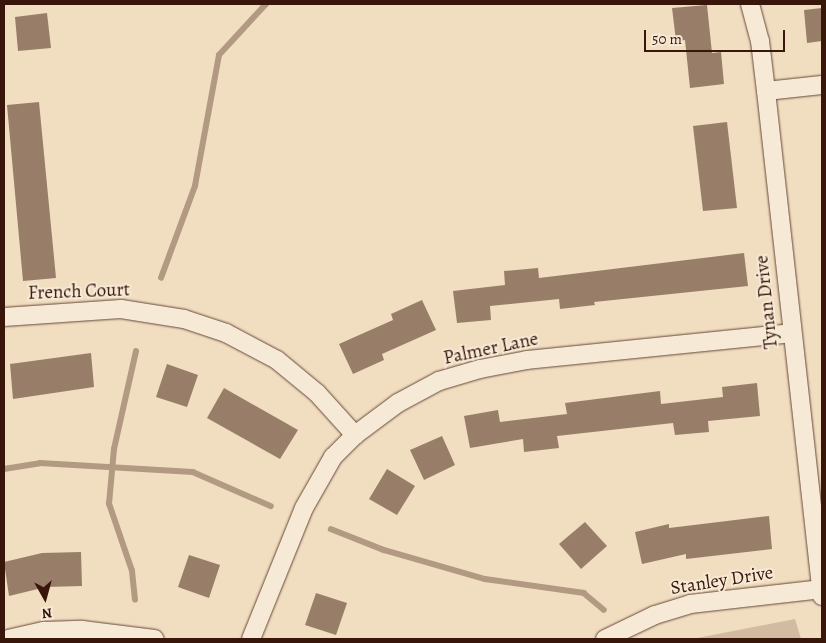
<!DOCTYPE html>
<html>
<head>
<meta charset="utf-8">
<style>
  body { margin:0 }
  #map { position:relative; width:826px; height:643px; overflow:hidden; background:#f1ddc0; font-family:Alegreya,serif }
  div>[style] { position:absolute }
  .green>* { inset:0; background:#d2bba1 }
  .stream>* { height:5.5px; margin:-2.75px; padding:0 2.75px; transform-origin:2.75px; border-radius:2.75px; background:#b29a82 }
  .building>* { inset:0; background:#987e69 }
  .roads { filter:drop-shadow(0 0 1px #664838) drop-shadow(0 0 1px #664838) }
  .minor>* { height:18px; margin:-9px; padding:0 9px; transform-origin:9px; border-radius:9px; background:#f6e9d6 }
  span { translate:-50% -50%; white-space:nowrap; text-align:center; line-height:1.15; -webkit-text-stroke:4px #f6e9d6; paint-order:stroke }
  .street-label { font-size:19px; color:#38170a }
  .frame { position:absolute; inset:0; border:5px solid #38170a; pointer-events:none }
  .north { position:absolute; left:20px; top:573px; width:50px; height:50px; -webkit-text-stroke:4px #f6e9d6; paint-order:stroke; rotate:173deg; font-size:14px; font-weight:700; line-height:20px; text-align:center; color:#38170a }
  .north::after { content:''; display:block; margin:auto; width:18px; height:22px; background:#38170a; clip-path:polygon(50% 0,100% 100%,50% 72%,0 100%) }
  .scale { position:absolute; left:644px; top:30px; width:141px; height:22px; box-sizing:border-box; border:2px solid #38170a; border-top:0; padding-left:6px; font-size:15px; line-height:18px; white-space:nowrap; color:#38170a; -webkit-text-stroke:4px #f6e9d6; paint-order:stroke }
</style>
</head>
<body>
<div id="map">
  <div class="green">
    <div style="clip-path:polygon(795px 619px,801px 639px,692px 639px)"></div>
  </div>
  <div class="stream">
    <div style="left:161px;top:278px;width:98px;rotate:-69.7deg"></div>
    <div style="left:195px;top:186px;width:133px;rotate:-79.6deg"></div>
    <div style="left:219px;top:55px;width:69px;rotate:-47.3deg"></div>
    <div style="left:4px;top:469px;width:36px;rotate:-9deg"></div>
    <div style="left:40px;top:463px;width:153px;rotate:3.4deg"></div>
    <div style="left:193px;top:472px;width:85px;rotate:23.6deg"></div>
    <div style="left:331px;top:529px;width:57px;rotate:21.6deg"></div>
    <div style="left:384px;top:550px;width:105px;rotate:16deg"></div>
    <div style="left:485px;top:579px;width:100px;rotate:8deg"></div>
    <div style="left:584px;top:593px;width:26px;rotate:40deg"></div>
    <div style="left:135px;top:600px;width:29px;rotate:-96deg"></div>
    <div style="left:132px;top:571px;width:71px;rotate:-108.9deg"></div>
    <div style="left:109px;top:504px;width:55px;rotate:-84.8deg"></div>
    <div style="left:114px;top:449px;width:100px;rotate:-77.3deg"></div>
  </div>
  <div class="building">
    <div style="clip-path:polygon(707px 5px,712px 53px,721px 52px,724px 84px,690px 88px,685px 40px,676px 41px,672px 8px)"></div>
    <div style="clip-path:polygon(822px 8px,822px 41px,807px 43px,804px 10px)"></div>
    <div style="clip-path:polygon(47px 13px,51px 48px,18px 51px,15px 17px)"></div>
    <div style="clip-path:polygon(39px 102px,56px 278px,23px 281px,7px 105px)"></div>
    <div style="clip-path:polygon(727px 122px,737px 208px,703px 211px,693px 126px)"></div>
    <div style="clip-path:polygon(744px 253px,748px 286px,594px 302px,595px 305px,560px 309px,559px 299px,490px 306px,491px 320px,457px 323px,453px 291px,505px 285px,504px 271px,538px 268px,539px 278px)"></div>
    <div style="clip-path:polygon(422px 300px,436px 330px,382px 354px,384px 360px,353px 374px,339px 344px,393px 320px,391px 314px)"></div>
    <div style="clip-path:polygon(91px 353px,94px 387px,13px 399px,10px 364px)"></div>
    <div style="clip-path:polygon(167px 364px,198px 375px,187px 407px,156px 397px)"></div>
    <div style="clip-path:polygon(757px 383px,760px 416px,708px 421px,709px 432px,675px 435px,673px 423px,557px 436px,559px 448px,524px 452px,523px 439px,470px 448px,464px 416px,498px 410px,500px 422px,567px 414px,565px 403px,660px 391px,661px 404px,723px 397px,722px 387px)"></div>
    <div style="clip-path:polygon(224px 388px,298px 430px,280px 459px,207px 418px)"></div>
    <div style="clip-path:polygon(442px 436px,455px 465px,424px 480px,410px 450px)"></div>
    <div style="clip-path:polygon(387px 469px,415px 486px,397px 515px,369px 499px)"></div>
    <div style="clip-path:polygon(769px 516px,772px 549px,686px 559px,686px 554px,642px 564px,635px 532px,669px 524px,669px 528px)"></div>
    <div style="clip-path:polygon(585px 522px,607px 546px,581px 569px,559px 544px)"></div>
    <div style="clip-path:polygon(81px 552px,82px 586px,46px 587px,9px 596px,4px 562px,42px 553px)"></div>
    <div style="clip-path:polygon(189px 555px,220px 565px,209px 598px,178px 587px)"></div>
    <div style="clip-path:polygon(316px 593px,347px 603px,336px 635px,305px 625px)"></div>
  </div>
  <div class="roads">
    <div class="minor">
      <div style="left:750px;top:4px;width:38px;rotate:75deg"></div>
      <div style="left:760px;top:41px;width:50px;rotate:83.2deg"></div>
      <div style="left:766px;top:91px;width:508px;rotate:83.67deg"></div>
      <div style="left:766px;top:91px;width:56px;rotate:-6.1deg"></div>
      <div style="left:4px;top:317px;width:117px;rotate:-3.9deg"></div>
      <div style="left:121px;top:309px;width:64px;rotate:9deg"></div>
      <div style="left:184px;top:319px;width:44px;rotate:18.4deg"></div>
      <div style="left:226px;top:333px;width:58px;rotate:27.9deg"></div>
      <div style="left:277px;top:360px;width:52px;rotate:39.5deg"></div>
      <div style="left:317px;top:393px;width:57px;rotate:47.9deg"></div>
      <div style="left:8px;top:639px;width:37px;rotate:-13deg"></div>
      <div style="left:44px;top:631px;width:38px;rotate:-2deg"></div>
      <div style="left:82px;top:630px;width:73px;rotate:7.1deg"></div>
      <div style="left:251px;top:639px;width:141px;rotate:-68deg"></div>
      <div style="left:304px;top:508px;width:59px;rotate:-60.4deg"></div>
      <div style="left:333px;top:457px;width:31px;rotate:-45deg"></div>
      <div style="left:355px;top:435px;width:54px;rotate:-36.7deg"></div>
      <div style="left:398px;top:403px;width:47px;rotate:-28.2deg"></div>
      <div style="left:439px;top:381px;width:43px;rotate:-16.3deg"></div>
      <div style="left:480px;top:369px;width:48px;rotate:-10.8deg"></div>
      <div style="left:527px;top:360px;width:266px;rotate:-5.8deg"></div>
      <div style="left:605px;top:639px;width:55px;rotate:-25.6deg"></div>
      <div style="left:655px;top:615px;width:37px;rotate:-17deg"></div>
      <div style="left:690px;top:604px;width:133px;rotate:-6.5deg"></div>
    </div>
  </div>
  <div class="street-label">
    <span style="left:79px;top:292px;rotate:-2deg">French Court</span>
    <span style="left:767px;top:302px;rotate:-96deg">Tynan Drive</span>
    <span style="left:491px;top:349px;rotate:-12deg">Palmer Lane</span>
    <span style="left:722px;top:581px;rotate:-9deg">Stanley Drive</span>
  </div>
  <div class="frame"></div>
  <div class="north">N</div>
  <div class="scale">50 m</div>
</div>
</body>
</html>
